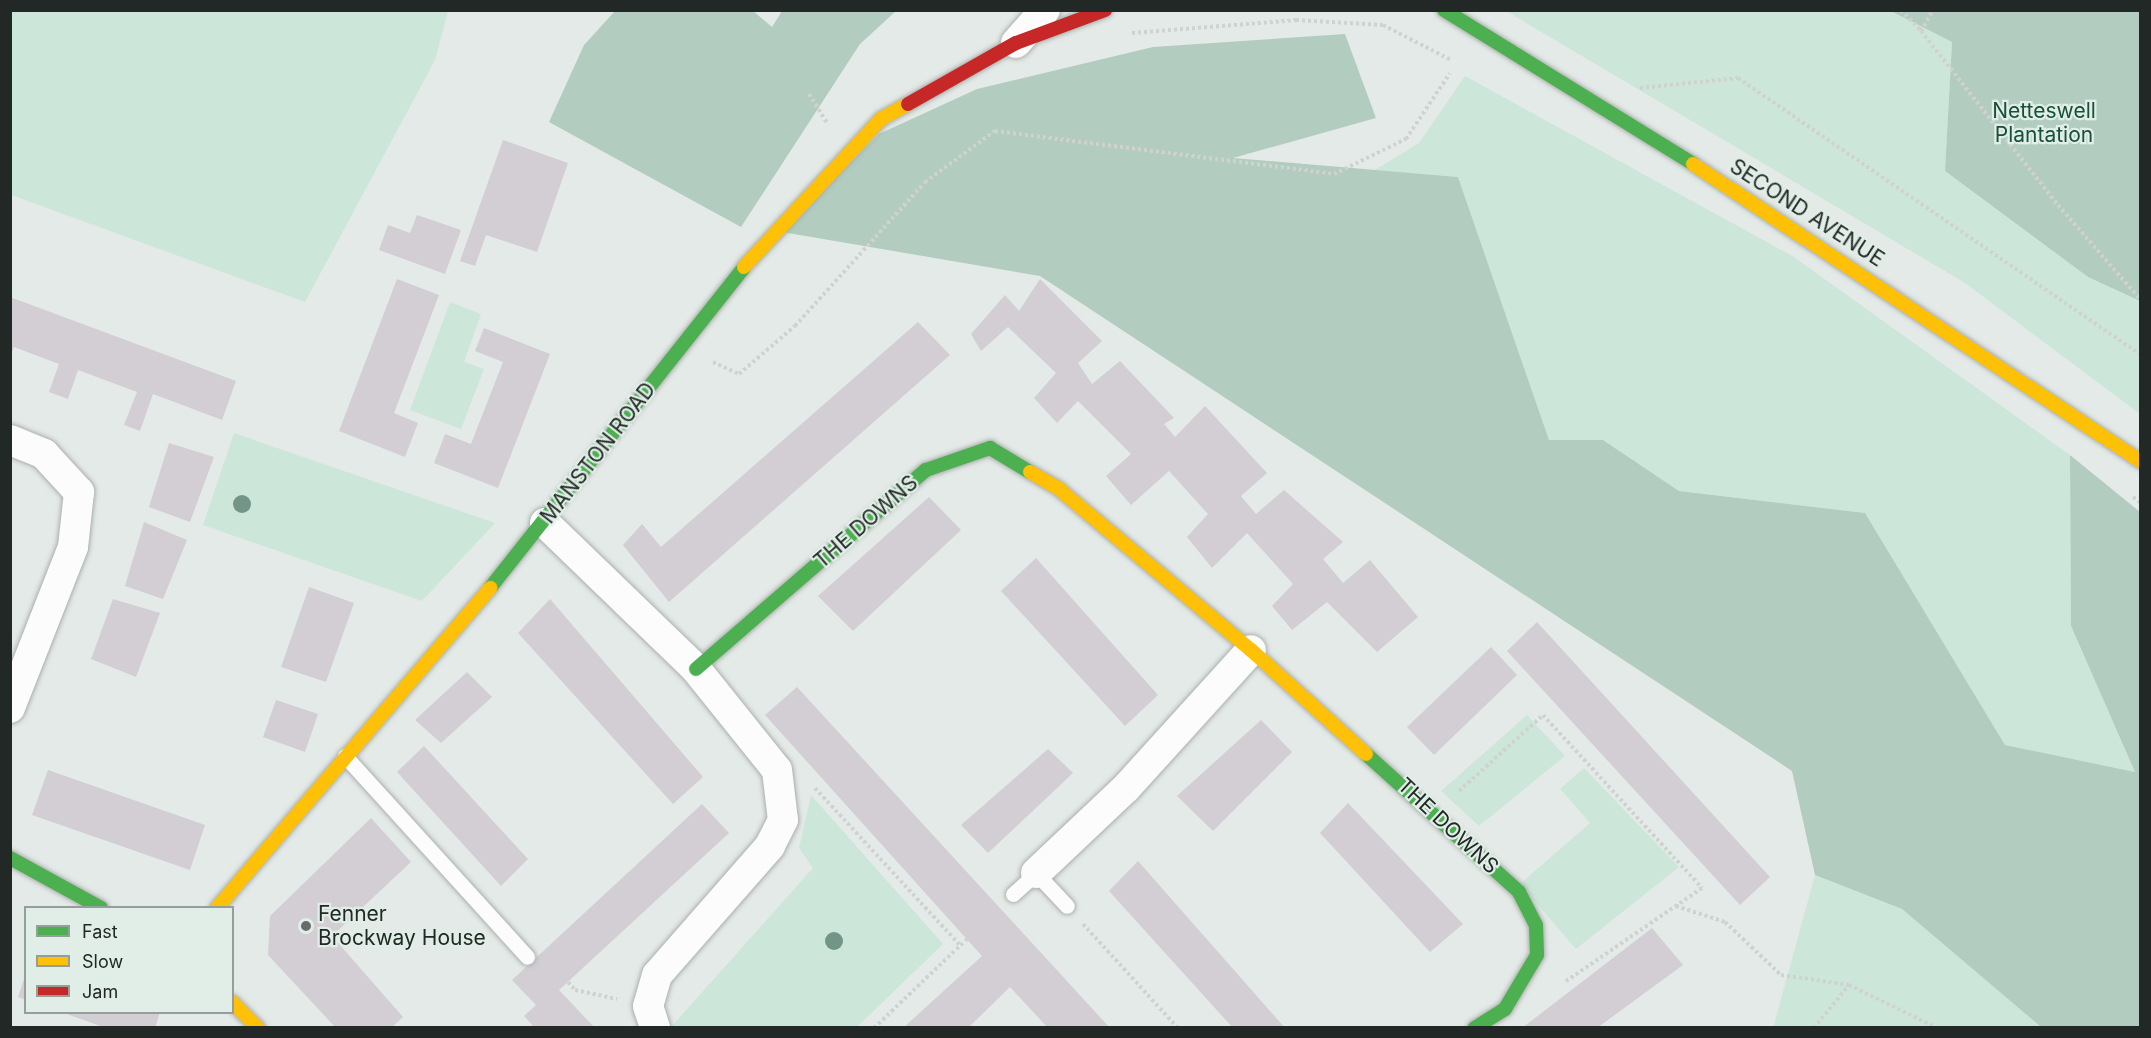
<!DOCTYPE html>
<html>
<head>
<meta charset="utf-8">
<style>
  body { margin:0 }
  #map { position:relative; width:2151px; height:1038px; overflow:hidden; background:#e4eae7; font-family:Inter,sans-serif }
  div>[style] { position:absolute }
  .green>* { inset:0; background:#cce7da }
  .forest>* { inset:0; background:#b2cdc0 }
  .building>* { inset:0; background:#d2ced4 }
  .path>* { height:4px; margin-top:-2px; transform-origin:0; background:repeating-linear-gradient(90deg,#d0d2d1 0 3px,transparent 0 6px) }
  .roads { filter:drop-shadow(0 0 2px #abb0ad) drop-shadow(0 0 2px #abb0ad) }
  .lane>* { height:15px; margin:-7.5px; padding:0 7.5px; transform-origin:7.5px; border-radius:7.5px; background:#fbfcfb }
  .street>* { height:30px; margin:-15px; padding:0 15px; transform-origin:15px; border-radius:15px; background:#fbfcfb }
  .fast>* { height:14px; margin:-7px; padding:0 7px; transform-origin:7px; border-radius:7px; background:#4caf50 }
  .slow>* { height:14px; margin:-7px; padding:0 7px; transform-origin:7px; border-radius:7px; background:#ffc107 }
  .jam>* { height:14px; margin:-7px; padding:0 7px; transform-origin:7px; border-radius:7px; background:#c62828 }
  .trees>* { width:18px; height:18px; margin:-9px; border-radius:50%; background:#739588 }
  .dots>* { width:16px; height:16px; translate:-50% -50%; box-sizing:border-box; border:3px solid #e0eee7; border-radius:50% }
  span { translate:-50% -50%; white-space:nowrap; text-align:center; line-height:1.15; -webkit-text-stroke:4.5px #e0eee7; paint-order:stroke }
  .park-label { font-size:21px; color:#17503b }
  .street-label { font-size:21px; color:#222825 }
  .poi-label { font-size:21px; color:#222825 }
  .left { translate:0 -50%; text-align:left }
  .frame { position:absolute; inset:0; border:12px solid #222825; pointer-events:none }
  .legend { position:absolute; left:24px; top:906px; width:210px; height:108px; box-sizing:border-box; background:#e0eee7; border:2px solid #949f99; margin:0; padding:8px 10px; list-style:none; font-size:18px; color:#222825 }
  .legend li { display:flex; align-items:center; gap:12px; height:30px }
  .legend b { width:30px; border:2px solid #949f99 }
</style>
</head>
<body>
<div id="map">
  <div class="green">
    <div style="clip-path:polygon(10px 11px,11px 10px,448px 11px,435px 60px,305px 302px,11px 195px)"></div>
    <div style="clip-path:polygon(1506px 11px,1892px 11px,1952px 42px,1945px 171px,2088px 277px,2140px 301px,2140px 414px,1965px 283px)"></div>
    <div style="clip-path:polygon(1465px 76px,1794px 257px,2070px 455px,2071px 626px,2135px 772px,2005px 745px,1865px 513px,1679px 491px,1603px 440px,1549px 440px,1458px 177px,1375px 170px,1419px 143px)"></div>
    <div style="clip-path:polygon(450px 302px,481px 314px,464px 362px,484px 369px,461px 429px,410px 410px)"></div>
    <div style="clip-path:polygon(234px 433px,495px 523px,422px 601px,203px 525px)"></div>
    <div style="clip-path:polygon(1527px 715px,1565px 756px,1479px 826px,1441px 791px)"></div>
    <div style="clip-path:polygon(1584px 768px,1679px 867px,1576px 949px,1520px 884px,1590px 823px,1560px 789px)"></div>
    <div style="clip-path:polygon(811px 795px,943px 944px,857px 1027px,671px 1027px,813px 868px,799px 848px)"></div>
    <div style="clip-path:polygon(1815px 875px,1902px 909px,2041px 1027px,1773px 1028px)"></div>
  </div>
  <div class="forest">
    <div style="clip-path:polygon(615px 11px,753px 11px,772px 27px,782px 11px,896px 11px,860px 44px,741px 227px,549px 122px,584px 45px)"></div>
    <div style="clip-path:polygon(1891px 11px,2140px 11px,2140px 301px,2088px 277px,1945px 171px,1952px 42px)"></div>
    <div style="clip-path:polygon(1345px 34px,1376px 118px,1233px 158px,1458px 177px,1549px 440px,1603px 440px,1679px 491px,1865px 513px,2005px 745px,2135px 772px,2071px 626px,2070px 455px,2140px 512px,2140px 1027px,2041px 1027px,1902px 909px,1815px 875px,1792px 771px,1040px 276px,782px 232px,879px 134px,977px 89px,1153px 47px)"></div>
  </div>
  <div class="building">
    <div style="clip-path:polygon(503px 140px,568px 163px,537px 252px,486px 235px,475px 266px,460px 261px)"></div>
    <div style="clip-path:polygon(417px 215px,461px 230px,445px 274px,379px 250px,388px 225px,410px 233px)"></div>
    <div style="clip-path:polygon(397px 279px,439px 295px,394px 413px,418px 423px,405px 457px,339px 431px)"></div>
    <div style="clip-path:polygon(1040px 279px,1102px 341px,1078px 363px,1092px 384px,1120px 361px,1174px 418px,1164px 424px,1175px 437px,1205px 406px,1267px 473px,1241px 496px,1256px 514px,1284px 490px,1343px 542px,1323px 559px,1343px 583px,1370px 560px,1418px 617px,1377px 652px,1327px 602px,1292px 630px,1272px 606px,1293px 584px,1247px 533px,1212px 568px,1187px 537px,1208px 514px,1169px 471px,1131px 505px,1106px 476px,1131px 454px,1078px 401px,1057px 423px,1034px 398px,1056px 373px,1008px 327px,981px 351px,971px 334px,1005px 295px,1019px 311px)"></div>
    <div style="clip-path:polygon(10px 297px,236px 381px,222px 420px,153px 394px,140px 431px,124px 425px,137px 392px,78px 370px,68px 399px,49px 392px,59px 364px,14px 347px,10px 356px)"></div>
    <div style="clip-path:polygon(918px 322px,950px 355px,669px 602px,623px 545px,642px 524px,661px 547px)"></div>
    <div style="clip-path:polygon(484px 328px,550px 354px,498px 488px,434px 463px,445px 434px,471px 444px,503px 362px,475px 351px)"></div>
    <div style="clip-path:polygon(169px 443px,214px 457px,190px 522px,149px 507px)"></div>
    <div style="clip-path:polygon(929px 497px,961px 530px,853px 631px,818px 596px)"></div>
    <div style="clip-path:polygon(144px 522px,187px 540px,163px 599px,125px 586px)"></div>
    <div style="clip-path:polygon(1036px 558px,1158px 695px,1125px 726px,1001px 591px)"></div>
    <div style="clip-path:polygon(309px 587px,354px 603px,326px 682px,281px 667px)"></div>
    <div style="clip-path:polygon(113px 599px,160px 613px,136px 677px,91px 659px)"></div>
    <div style="clip-path:polygon(550px 599px,703px 777px,673px 804px,518px 633px)"></div>
    <div style="clip-path:polygon(1537px 622px,1770px 877px,1740px 905px,1507px 651px)"></div>
    <div style="clip-path:polygon(1491px 647px,1517px 675px,1434px 755px,1407px 727px)"></div>
    <div style="clip-path:polygon(467px 672px,492px 697px,441px 743px,415px 720px)"></div>
    <div style="clip-path:polygon(797px 687px,999px 907px,1110px 1028px,1048px 1028px,1010px 987px,968px 1028px,903px 1028px,982px 956px,765px 715px)"></div>
    <div style="clip-path:polygon(276px 700px,318px 714px,305px 752px,263px 737px)"></div>
    <div style="clip-path:polygon(1261px 720px,1292px 752px,1213px 831px,1177px 796px)"></div>
    <div style="clip-path:polygon(424px 746px,528px 859px,501px 886px,397px 772px)"></div>
    <div style="clip-path:polygon(1048px 749px,1073px 773px,988px 853px,961px 825px)"></div>
    <div style="clip-path:polygon(48px 770px,205px 825px,190px 870px,32px 815px)"></div>
    <div style="clip-path:polygon(1348px 803px,1463px 924px,1430px 952px,1320px 833px)"></div>
    <div style="clip-path:polygon(702px 804px,729px 833px,559px 990px,595px 1028px,535px 1028px,524px 1016px,536px 1005px,512px 980px)"></div>
    <div style="clip-path:polygon(371px 818px,411px 862px,332px 936px,403px 1017px,391px 1028px,336px 1028px,268px 955px,270px 916px)"></div>
    <div style="clip-path:polygon(1138px 861px,1285px 1028px,1233px 1028px,1109px 891px)"></div>
    <div style="clip-path:polygon(1652px 928px,1683px 965px,1597px 1028px,1522px 1028px)"></div>
    <div style="clip-path:polygon(25px 976px,26px 976px,26px 1000px,18px 997px)"></div>
    <div style="clip-path:polygon(160px 1012px,155px 1028px,106px 1028px,64px 1013px)"></div>
  </div>
  <div class="path">
    <div style="left:1901px;top:10px;width:29px;rotate:46deg"></div>
    <div style="left:1921px;top:31px;width:24px;rotate:-60deg"></div>
    <div style="left:1921px;top:31px;width:221px;rotate:51.8deg"></div>
    <div style="left:2058px;top:205px;width:125px;rotate:48.9deg"></div>
    <div style="left:1132px;top:33px;width:165px;rotate:-4.5deg"></div>
    <div style="left:1296px;top:20px;width:87px;rotate:3.3deg"></div>
    <div style="left:1383px;top:25px;width:76px;rotate:27.2deg"></div>
    <div style="left:1640px;top:88px;width:99px;rotate:-5.8deg"></div>
    <div style="left:1738px;top:78px;width:488px;rotate:34.5deg"></div>
    <div style="left:809px;top:94px;width:36px;rotate:58deg"></div>
    <div style="left:713px;top:362px;width:29px;rotate:25deg"></div>
    <div style="left:739px;top:374px;width:74px;rotate:-40.6deg"></div>
    <div style="left:795px;top:326px;width:194px;rotate:-47.9deg"></div>
    <div style="left:925px;top:182px;width:87px;rotate:-36.1deg"></div>
    <div style="left:995px;top:131px;width:342px;rotate:7.2deg"></div>
    <div style="left:1334px;top:174px;width:80px;rotate:-25.9deg"></div>
    <div style="left:1406px;top:139px;width:79px;rotate:-56.3deg"></div>
    <div style="left:2133px;top:497px;width:9px;rotate:36deg"></div>
    <div style="left:815px;top:788px;width:214px;rotate:47.3deg"></div>
    <div style="left:1459px;top:791px;width:113px;rotate:-42.1deg"></div>
    <div style="left:1543px;top:715px;width:235px;rotate:47.4deg"></div>
    <div style="left:1702px;top:888px;width:168px;rotate:145.6deg"></div>
    <div style="left:1676px;top:906px;width:52px;rotate:18.1deg"></div>
    <div style="left:1725px;top:922px;width:77px;rotate:43.4deg"></div>
    <div style="left:1781px;top:975px;width:69px;rotate:8.4deg"></div>
    <div style="left:1083px;top:924px;width:141px;rotate:47.6deg"></div>
    <div style="left:568px;top:982px;width:11px;rotate:49deg"></div>
    <div style="left:575px;top:990px;width:43px;rotate:12.1deg"></div>
    <div style="left:874px;top:1028px;width:129px;rotate:-43.7deg"></div>
    <div style="left:1814px;top:1028px;width:55px;rotate:-50.9deg"></div>
    <div style="left:1849px;top:985px;width:98px;rotate:26deg"></div>
  </div>
  <div class="roads">
    <div class="lane">
      <div style="left:345px;top:756px;width:271px;rotate:47.8deg"></div>
      <div style="left:1013px;top:894px;width:31px;rotate:-42deg"></div>
      <div style="left:1036px;top:873px;width:45px;rotate:46.8deg"></div>
    </div>
    <div class="street">
      <div style="left:1016px;top:43px;width:44px;rotate:-48.7deg"></div>
      <div style="left:10px;top:440px;width:37px;rotate:22deg"></div>
      <div style="left:44px;top:454px;width:52px;rotate:47.4deg"></div>
      <div style="left:79px;top:492px;width:55px;rotate:96.2deg"></div>
      <div style="left:73px;top:547px;width:173px;rotate:111.4deg"></div>
      <div style="left:545px;top:523px;width:210px;rotate:44deg"></div>
      <div style="left:696px;top:669px;width:129px;rotate:51.3deg"></div>
      <div style="left:777px;top:770px;width:50px;rotate:83.2deg"></div>
      <div style="left:783px;top:820px;width:29px;rotate:117deg"></div>
      <div style="left:770px;top:846px;width:171px;rotate:131.2deg"></div>
      <div style="left:657px;top:975px;width:32px;rotate:106deg"></div>
      <div style="left:648px;top:1006px;width:23px;rotate:72deg"></div>
      <div style="left:1036px;top:873px;width:124px;rotate:-43.4deg"></div>
      <div style="left:1126px;top:788px;width:186px;rotate:-47.8deg"></div>
    </div>
    <div class="fast">
      <div style="left:1444px;top:10px;width:293px;rotate:31.7deg"></div>
      <div style="left:490px;top:588px;width:409px;rotate:-51.6deg"></div>
      <div style="left:696px;top:669px;width:304px;rotate:-40.9deg"></div>
      <div style="left:926px;top:470px;width:68px;rotate:-19deg"></div>
      <div style="left:990px;top:448px;width:47px;rotate:31deg"></div>
      <div style="left:1366px;top:754px;width:206px;rotate:42deg"></div>
      <div style="left:1519px;top:892px;width:37px;rotate:63deg"></div>
      <div style="left:1536px;top:925px;width:30px;rotate:88deg"></div>
      <div style="left:1537px;top:955px;width:63px;rotate:120.7deg"></div>
      <div style="left:1505px;top:1009px;width:36px;rotate:148deg"></div>
      <div style="left:10px;top:858px;width:104px;rotate:28.8deg"></div>
    </div>
    <div class="slow">
      <div style="left:1693px;top:164px;width:537px;rotate:33.6deg"></div>
      <div style="left:744px;top:267px;width:202px;rotate:-47.2deg"></div>
      <div style="left:881px;top:119px;width:31px;rotate:-29deg"></div>
      <div style="left:1030px;top:472px;width:34px;rotate:30deg"></div>
      <div style="left:1059px;top:489px;width:251px;rotate:40deg"></div>
      <div style="left:1251px;top:650px;width:155px;rotate:42.1deg"></div>
      <div style="left:217px;top:908px;width:421px;rotate:-49.5deg"></div>
      <div style="left:232px;top:1002px;width:37px;rotate:45deg"></div>
    </div>
    <div class="jam">
      <div style="left:908px;top:104px;width:124px;rotate:-29.5deg"></div>
      <div style="left:1016px;top:43px;width:95px;rotate:-20.3deg"></div>
    </div>
  </div>
  <div class="trees">
    <div style="left:242px;top:504px"></div>
    <div style="left:834px;top:941px"></div>
  </div>
  <div class="dots">
    <div style="left:306px;top:926px;background:#666c69"></div>
  </div>
  <div class="park-label">
    <span style="left:2044px;top:123px">Netteswell<br>Plantation</span>
  </div>
  <div class="street-label">
    <span style="left:1807px;top:213px;rotate:33deg">SECOND AVENUE</span>
    <span style="left:598px;top:453px;rotate:-52deg">MANSTON ROAD</span>
    <span style="left:866px;top:522px;rotate:-41deg">THE DOWNS</span>
    <span style="left:1448px;top:826px;rotate:43deg">THE DOWNS</span>
  </div>
  <div class="poi-label">
    <span class="left" style="left:318px;top:926px">Fenner<br>Brockway House</span>
  </div>
  <div class="frame"></div>
  <ul class="legend">
  <li><b style="height:8px;background:#4caf50"></b>Fast</li>
  <li><b style="height:8px;background:#ffc107"></b>Slow</li>
  <li><b style="height:8px;background:#c62828"></b>Jam</li>
  </ul>
</div>
</body>
</html>
